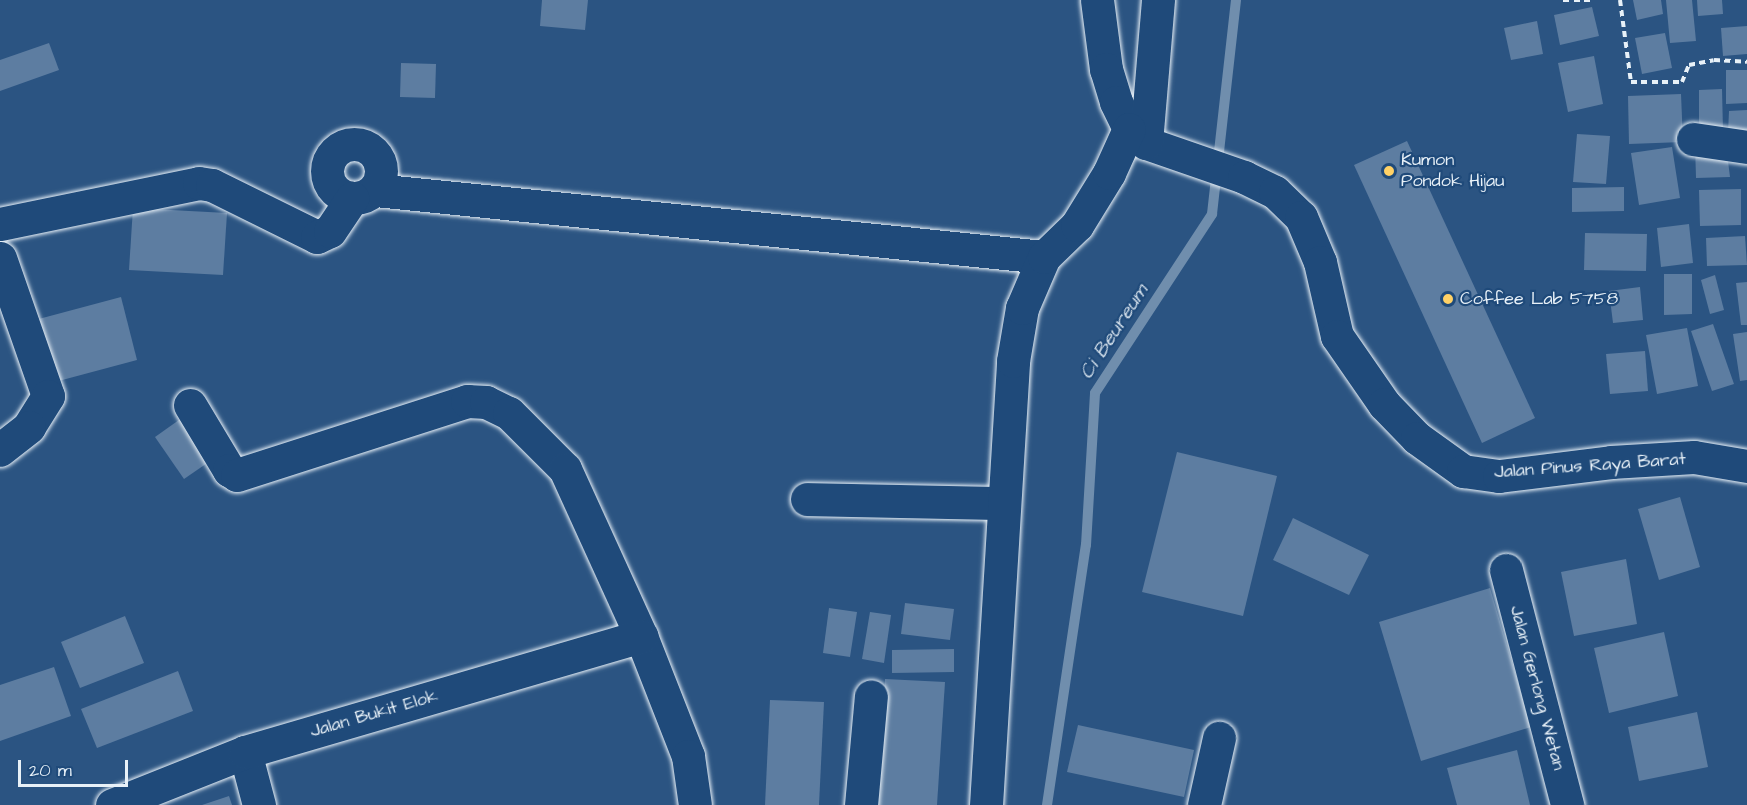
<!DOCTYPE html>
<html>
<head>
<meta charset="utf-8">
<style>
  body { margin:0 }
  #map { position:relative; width:1747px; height:805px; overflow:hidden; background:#2b5482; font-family:"Architects Daughter",sans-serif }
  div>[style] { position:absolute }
  .stream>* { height:10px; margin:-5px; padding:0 5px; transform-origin:5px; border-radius:5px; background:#708ead }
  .building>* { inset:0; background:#5d7da1 }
  .path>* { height:4px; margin-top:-2px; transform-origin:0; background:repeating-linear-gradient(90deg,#e8f1f8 0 6px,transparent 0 10.5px) }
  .roads { filter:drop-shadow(0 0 2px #e8f1f8) drop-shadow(0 0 2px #e8f1f8) }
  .minor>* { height:33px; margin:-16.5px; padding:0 16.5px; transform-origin:16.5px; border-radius:16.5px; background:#1f4a7a }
  .minor>.ring { margin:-16.5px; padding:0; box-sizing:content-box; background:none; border:33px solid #1f4a7a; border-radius:50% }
  .dots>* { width:16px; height:16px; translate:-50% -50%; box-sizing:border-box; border:3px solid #1f4a7a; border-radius:50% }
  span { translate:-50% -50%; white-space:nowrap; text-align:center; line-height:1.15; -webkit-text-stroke:4.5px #1f4a7a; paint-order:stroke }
  .poi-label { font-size:18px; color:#e8f1f8 }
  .left { translate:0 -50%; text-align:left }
  .street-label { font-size:18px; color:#e8f1f8 }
  .water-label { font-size:20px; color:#d0dde9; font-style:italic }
  .scale { position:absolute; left:18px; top:760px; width:110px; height:27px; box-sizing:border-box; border:3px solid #e8f1f8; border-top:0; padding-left:8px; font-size:18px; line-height:21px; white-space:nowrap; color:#e8f1f8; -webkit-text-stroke:4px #1f4a7a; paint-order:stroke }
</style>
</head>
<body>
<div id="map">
  <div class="stream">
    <div style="left:1047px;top:805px;width:263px;rotate:-81.5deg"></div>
    <div style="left:1086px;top:545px;width:152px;rotate:-86.6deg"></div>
    <div style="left:1095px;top:393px;width:214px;rotate:-56.8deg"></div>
    <div style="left:1212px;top:214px;width:215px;rotate:-83.6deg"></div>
  </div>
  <div class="building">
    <div style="clip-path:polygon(542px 0,588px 0,585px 30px,540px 26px)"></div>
    <div style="clip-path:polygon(1633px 0,1661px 0,1663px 14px,1637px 20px)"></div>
    <div style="clip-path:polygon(1666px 0,1692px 0,1696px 41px,1670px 43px)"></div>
    <div style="clip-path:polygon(1697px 0,1722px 0,1723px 14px,1698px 16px)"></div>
    <div style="clip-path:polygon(1592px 7px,1599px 36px,1560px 45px,1554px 15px)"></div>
    <div style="clip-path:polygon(1537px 21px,1543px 54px,1511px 60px,1504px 28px)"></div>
    <div style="clip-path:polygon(1747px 26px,1747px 54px,1723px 56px,1721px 28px)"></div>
    <div style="clip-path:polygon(1665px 33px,1672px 68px,1642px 74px,1635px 38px)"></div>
    <div style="clip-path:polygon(49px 43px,59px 70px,0 91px,0 60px)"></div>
    <div style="clip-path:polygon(1594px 56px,1603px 104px,1568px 112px,1558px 63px)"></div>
    <div style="clip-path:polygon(401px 63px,436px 64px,435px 98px,400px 97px)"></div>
    <div style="clip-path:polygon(1726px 70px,1747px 70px,1747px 103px,1726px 104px)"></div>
    <div style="clip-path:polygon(1722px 89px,1723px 131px,1699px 131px,1699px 90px)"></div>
    <div style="clip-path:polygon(1681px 94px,1683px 142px,1629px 144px,1628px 96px)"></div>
    <div style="clip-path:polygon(1747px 110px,1747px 133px,1728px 133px,1729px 111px)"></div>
    <div style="clip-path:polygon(1577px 134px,1610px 136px,1606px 184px,1573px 182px)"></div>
    <div style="clip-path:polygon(1407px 141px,1535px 418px,1482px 443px,1354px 165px)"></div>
    <div style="clip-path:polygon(1695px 144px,1727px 153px,1730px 177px,1696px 178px)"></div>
    <div style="clip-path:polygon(1672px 147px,1680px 198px,1639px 205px,1631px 153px)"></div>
    <div style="clip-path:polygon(1624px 187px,1624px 211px,1572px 212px,1572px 188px)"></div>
    <div style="clip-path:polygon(1741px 189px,1741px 225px,1700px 226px,1699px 190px)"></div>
    <div style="clip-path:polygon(133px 208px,227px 213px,223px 275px,129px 270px)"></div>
    <div style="clip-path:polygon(1689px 224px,1693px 263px,1661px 267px,1657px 228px)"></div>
    <div style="clip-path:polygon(1585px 233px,1647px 234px,1646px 271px,1584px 270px)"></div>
    <div style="clip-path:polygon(1745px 236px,1747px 265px,1707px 266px,1706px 238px)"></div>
    <div style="clip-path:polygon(1664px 274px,1692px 274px,1692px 314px,1664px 315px)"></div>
    <div style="clip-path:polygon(1715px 275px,1724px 310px,1710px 314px,1701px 280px)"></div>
    <div style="clip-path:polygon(1747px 282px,1747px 325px,1741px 325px,1736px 283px)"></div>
    <div style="clip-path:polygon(1640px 287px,1643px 320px,1613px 323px,1609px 291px)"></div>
    <div style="clip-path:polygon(121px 297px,137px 360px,51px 383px,35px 320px)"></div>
    <div style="clip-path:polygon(1713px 324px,1734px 384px,1712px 391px,1691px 331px)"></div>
    <div style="clip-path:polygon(1687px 328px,1698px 386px,1657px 394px,1646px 335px)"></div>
    <div style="clip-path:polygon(1747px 332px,1747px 380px,1740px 381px,1733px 334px)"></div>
    <div style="clip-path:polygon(1645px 351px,1648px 391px,1610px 394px,1606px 354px)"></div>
    <div style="clip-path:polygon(186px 415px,216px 457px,184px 479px,155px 437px)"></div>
    <div style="clip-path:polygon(1177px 452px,1277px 476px,1243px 616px,1142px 592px)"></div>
    <div style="clip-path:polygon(1680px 497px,1700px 567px,1659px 580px,1638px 509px)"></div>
    <div style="clip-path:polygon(1293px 518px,1369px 555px,1349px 595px,1273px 560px)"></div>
    <div style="clip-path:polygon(1626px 559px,1637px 624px,1574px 636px,1561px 572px)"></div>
    <div style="clip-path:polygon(1490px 588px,1531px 727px,1421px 761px,1379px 622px)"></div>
    <div style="clip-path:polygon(905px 603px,954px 609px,950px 640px,901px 634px)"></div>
    <div style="clip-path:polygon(829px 608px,857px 612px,850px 657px,823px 653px)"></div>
    <div style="clip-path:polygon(870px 612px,891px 615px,884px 663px,862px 659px)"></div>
    <div style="clip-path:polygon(125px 616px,144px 663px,80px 688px,61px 642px)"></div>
    <div style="clip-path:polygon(1664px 632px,1678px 696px,1609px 713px,1594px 648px)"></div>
    <div style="clip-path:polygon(954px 649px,954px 672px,892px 673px,892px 650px)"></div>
    <div style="clip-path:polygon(54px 667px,71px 716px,0 741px,0 685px)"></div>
    <div style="clip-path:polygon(178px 671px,193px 711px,97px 748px,81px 709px)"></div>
    <div style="clip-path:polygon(885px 679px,945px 682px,937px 805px,878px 805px)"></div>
    <div style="clip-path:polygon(770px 700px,824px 702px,819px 805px,765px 805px)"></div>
    <div style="clip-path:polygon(1697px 712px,1708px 767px,1639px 781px,1628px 727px)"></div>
    <div style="clip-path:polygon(1078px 725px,1194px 750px,1184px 797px,1067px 772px)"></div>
    <div style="clip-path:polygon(1517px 750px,1530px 805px,1457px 805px,1447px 768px)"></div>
    <div style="clip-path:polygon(229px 796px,232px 805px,202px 805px)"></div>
  </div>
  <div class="path">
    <div style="left:1563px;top:0;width:28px"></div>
    <div style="left:1620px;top:0;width:83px;rotate:82.4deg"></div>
    <div style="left:1631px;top:82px;width:51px"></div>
    <div style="left:1682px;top:82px;width:18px;rotate:-68deg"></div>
    <div style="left:1689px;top:65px;width:25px;rotate:-11deg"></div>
    <div style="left:1714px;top:60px;width:33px;rotate:3deg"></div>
  </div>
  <div class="roads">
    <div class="minor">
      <div style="left:1097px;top:0;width:70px;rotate:82.6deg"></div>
      <div style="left:1106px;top:69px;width:34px;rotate:73deg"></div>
      <div style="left:1116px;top:102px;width:30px;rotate:64deg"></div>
      <div style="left:1129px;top:129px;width:22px;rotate:39deg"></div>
      <div style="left:1146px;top:143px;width:104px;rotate:19.1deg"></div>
      <div style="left:1244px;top:177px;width:34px;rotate:26deg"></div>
      <div style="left:1275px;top:192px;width:36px;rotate:44deg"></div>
      <div style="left:1301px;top:217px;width:49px;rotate:67.1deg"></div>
      <div style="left:1320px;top:262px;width:76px;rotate:77.1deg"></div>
      <div style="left:1337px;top:336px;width:83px;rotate:55.3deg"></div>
      <div style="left:1384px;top:404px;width:47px;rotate:45.9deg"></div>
      <div style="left:1417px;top:438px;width:57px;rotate:35.7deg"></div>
      <div style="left:1463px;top:471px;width:36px;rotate:8deg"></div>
      <div style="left:1499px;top:476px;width:113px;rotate:-7.1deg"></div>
      <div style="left:1611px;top:462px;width:83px;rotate:-3.4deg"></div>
      <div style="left:1694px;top:457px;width:54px;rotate:9.6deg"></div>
      <div style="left:1693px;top:139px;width:55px;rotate:8.4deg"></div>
      <div style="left:1146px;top:143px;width:144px;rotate:-85.2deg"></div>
      <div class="ring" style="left:327px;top:144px;width:21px;height:21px"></div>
      <div style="left:375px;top:190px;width:672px;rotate:5.72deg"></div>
      <div style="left:0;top:224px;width:203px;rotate:-11.6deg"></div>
      <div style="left:199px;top:183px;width:13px;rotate:9deg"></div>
      <div style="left:212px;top:185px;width:117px;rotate:26.3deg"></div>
      <div style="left:317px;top:237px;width:14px;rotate:-25deg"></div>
      <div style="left:330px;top:231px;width:40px;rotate:-56deg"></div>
      <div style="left:0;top:258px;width:146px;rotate:70.8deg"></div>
      <div style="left:48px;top:396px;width:36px;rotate:122deg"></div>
      <div style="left:29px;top:427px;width:37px;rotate:142deg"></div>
      <div style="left:190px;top:405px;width:76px;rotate:59deg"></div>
      <div style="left:229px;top:470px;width:9px;rotate:32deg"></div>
      <div style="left:237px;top:475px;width:242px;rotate:-17.8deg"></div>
      <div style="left:467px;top:401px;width:19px;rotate:3deg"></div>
      <div style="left:486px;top:402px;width:25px;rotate:26deg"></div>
      <div style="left:509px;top:413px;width:79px;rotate:45deg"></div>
      <div style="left:565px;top:469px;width:183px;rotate:65.5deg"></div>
      <div style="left:641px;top:636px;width:129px;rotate:68.6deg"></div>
      <div style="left:688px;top:756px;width:49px;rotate:81.9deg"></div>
      <div style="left:807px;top:499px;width:197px;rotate:1.2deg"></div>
      <div style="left:1506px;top:570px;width:243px;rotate:75.4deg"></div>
      <div style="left:245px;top:752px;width:55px;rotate:75.2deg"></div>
      <div style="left:112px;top:805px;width:143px;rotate:-21.7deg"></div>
      <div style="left:245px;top:752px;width:413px;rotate:-16.3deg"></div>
      <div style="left:861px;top:805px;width:109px;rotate:-84.8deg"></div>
      <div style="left:986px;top:805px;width:445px;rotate:-86.5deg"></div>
      <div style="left:1013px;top:361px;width:54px;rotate:-80.4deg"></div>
      <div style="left:1022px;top:308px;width:56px;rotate:-66.7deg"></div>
      <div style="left:1044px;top:257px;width:46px;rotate:-44.1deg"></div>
      <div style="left:1077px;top:225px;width:61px;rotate:-58.4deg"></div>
      <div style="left:1109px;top:173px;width:48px;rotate:-65.6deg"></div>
      <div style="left:1204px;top:805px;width:69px;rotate:-77.4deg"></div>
    </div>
  </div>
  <div class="dots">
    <div style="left:1389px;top:171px;background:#ffd166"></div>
    <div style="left:1448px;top:299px;background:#ffd166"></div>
  </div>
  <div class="poi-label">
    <span class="left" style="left:1401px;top:171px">Kumon<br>Pondok Hijau</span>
    <span class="left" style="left:1460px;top:299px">Coffee Lab 5758</span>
  </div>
  <div class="street-label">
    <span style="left:1590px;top:466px;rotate:-4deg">Jalan Pinus Raya Barat</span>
    <span style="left:1537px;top:688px;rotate:75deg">Jalan Gerlong Wetan</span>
    <span style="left:374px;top:714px;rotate:-16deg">Jalan Bukit Elok</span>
  </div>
  <div class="water-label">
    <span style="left:1114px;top:332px;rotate:-57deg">Ci Beureum</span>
  </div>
  <div class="scale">20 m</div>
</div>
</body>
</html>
